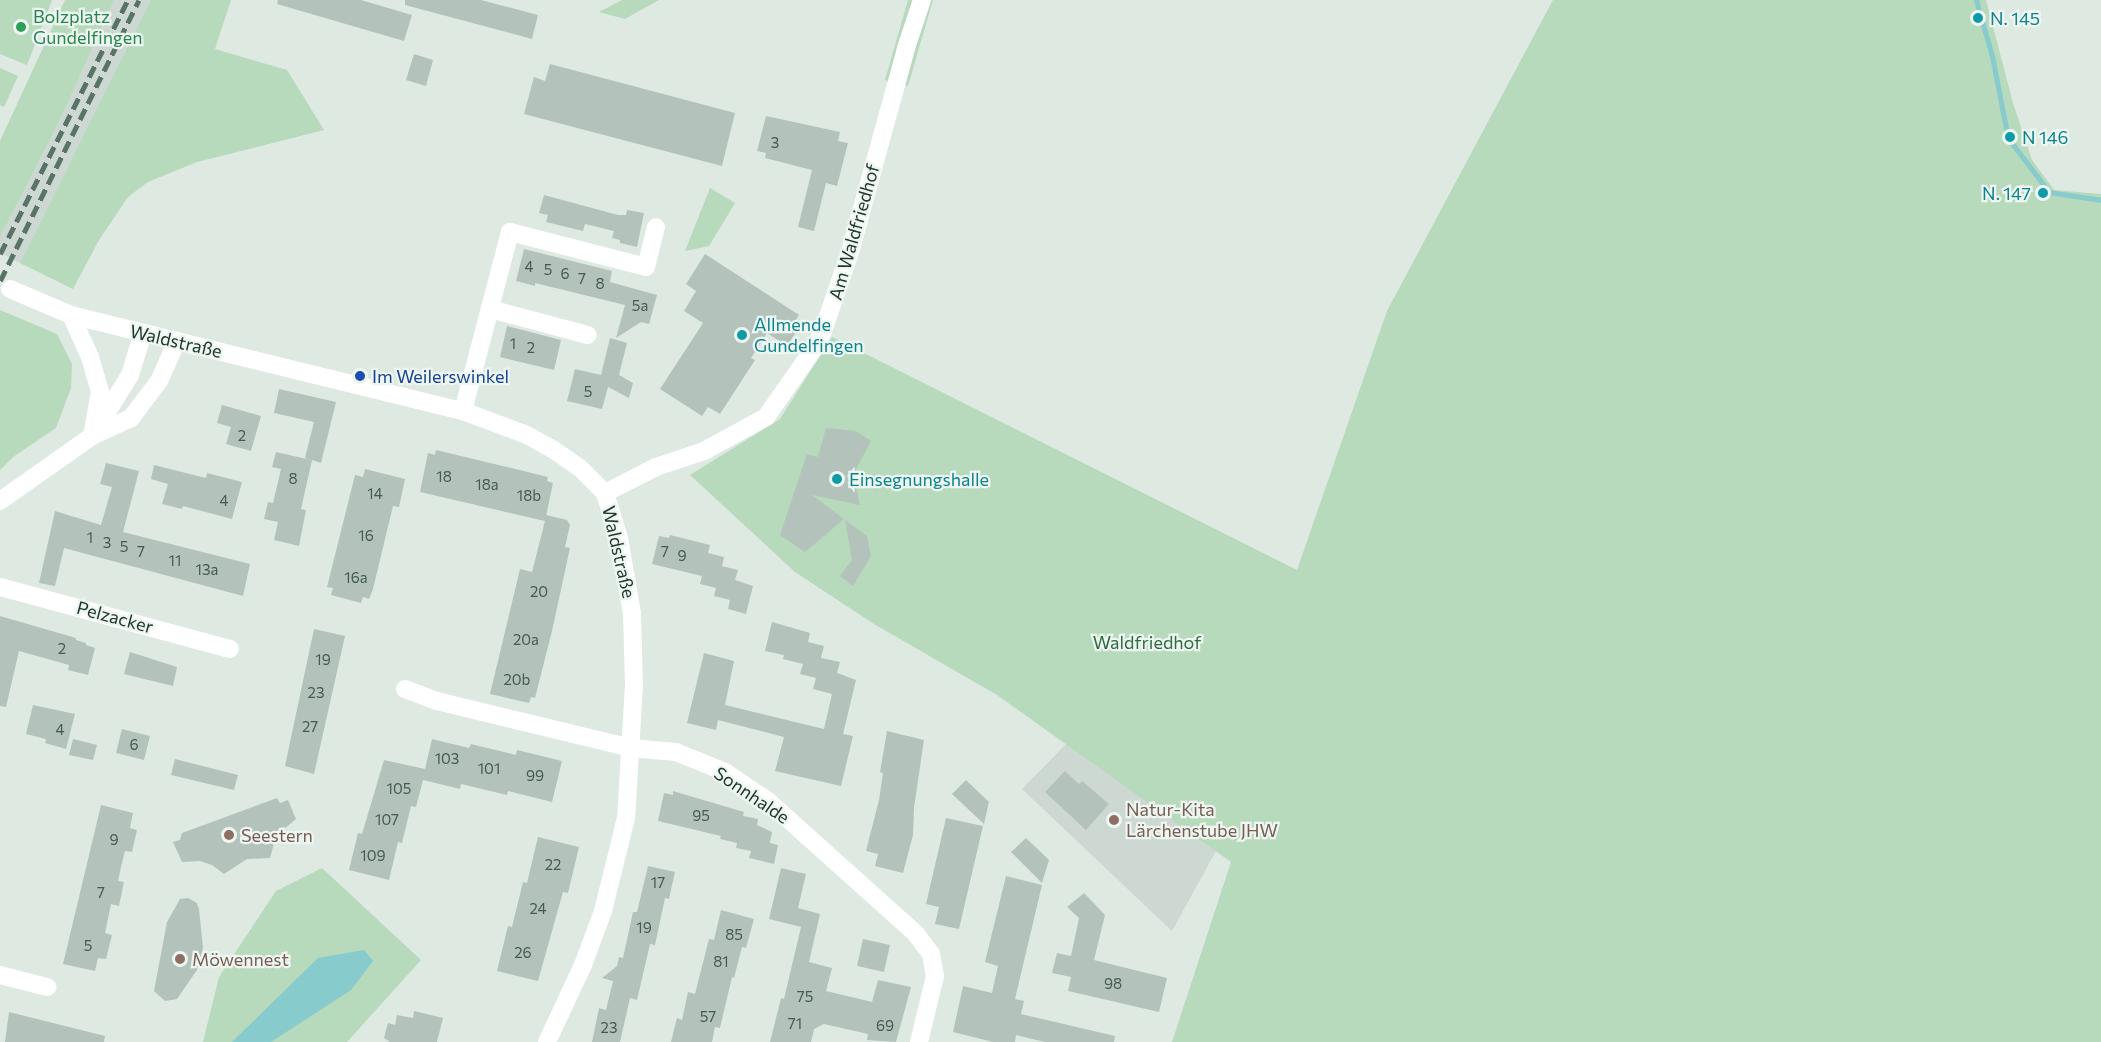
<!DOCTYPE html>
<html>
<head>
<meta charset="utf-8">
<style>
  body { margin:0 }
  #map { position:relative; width:2101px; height:1042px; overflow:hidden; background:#dee9e2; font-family:Commissioner,sans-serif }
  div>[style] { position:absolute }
  .built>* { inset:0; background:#ccd8d1 }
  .green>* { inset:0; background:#b7d9bc }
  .water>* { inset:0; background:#87cbcc }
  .stream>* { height:5px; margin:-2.5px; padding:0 2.5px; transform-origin:2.5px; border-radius:2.5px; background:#87cbcc }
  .building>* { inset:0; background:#b3c3bb }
  .minor>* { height:18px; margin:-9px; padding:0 9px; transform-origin:9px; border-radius:9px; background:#fff }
  .rail>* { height:4.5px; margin-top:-2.25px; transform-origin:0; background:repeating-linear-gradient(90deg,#5a7369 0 12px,transparent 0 18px) }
  .dots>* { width:16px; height:16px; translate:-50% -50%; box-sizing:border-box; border:3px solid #eef6f1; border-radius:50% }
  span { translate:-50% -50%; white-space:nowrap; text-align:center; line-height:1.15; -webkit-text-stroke:4.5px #eef6f1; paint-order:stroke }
  .number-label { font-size:15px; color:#455a51 }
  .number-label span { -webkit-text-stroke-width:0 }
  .leisure-label { font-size:18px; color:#27864d }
  .left { translate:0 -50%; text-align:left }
  .culture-label { font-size:18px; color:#0d838f }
  .right { translate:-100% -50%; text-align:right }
  .street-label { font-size:18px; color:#20372e }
  .transit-label { font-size:18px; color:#164399 }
  .park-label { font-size:18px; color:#2d6c3c }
  .education-label { font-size:18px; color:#785e54 }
</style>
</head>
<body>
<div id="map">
  <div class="built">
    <div style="clip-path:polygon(114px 0,151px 0,20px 263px,0 253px,0 237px,61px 118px)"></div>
    <div style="clip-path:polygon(1066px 744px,1216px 851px,1172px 931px,1022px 789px)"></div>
  </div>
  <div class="green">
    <div style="clip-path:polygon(0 0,52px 0,27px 65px,0 54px)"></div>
    <div style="clip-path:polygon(65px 0,114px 0,61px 118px,0 237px,0 141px)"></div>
    <div style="clip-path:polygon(151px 0,231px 0,215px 49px,287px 70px,324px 130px,197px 162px,148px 182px,128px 197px,99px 240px,73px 289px,20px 263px)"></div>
    <div style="clip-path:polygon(622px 0,659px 0,625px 19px,599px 12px)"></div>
    <div style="clip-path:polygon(908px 0,933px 0,908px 86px,885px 80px)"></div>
    <div style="clip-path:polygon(1553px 0,1986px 0,2013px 103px,2032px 160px,2054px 190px,2101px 194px,2101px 1042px,1172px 1042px,1231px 862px,997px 695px,874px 624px,795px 572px,690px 475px,780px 419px,832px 337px,1297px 570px,1387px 311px)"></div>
    <div style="clip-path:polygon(0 68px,18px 76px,4px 107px,0 105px)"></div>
    <div style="clip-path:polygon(710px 188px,735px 203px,709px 246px,685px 251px)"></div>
    <div style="clip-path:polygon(0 310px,57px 334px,72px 364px,71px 388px,56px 428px,13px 457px,0 470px)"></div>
    <div style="clip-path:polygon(322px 868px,421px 960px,347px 1042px,203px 1042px,219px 977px,276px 891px)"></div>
  </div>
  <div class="water">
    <div style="clip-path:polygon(364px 950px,373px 961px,351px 990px,271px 1042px,232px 1042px,318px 958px)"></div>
  </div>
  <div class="stream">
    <div style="left:1976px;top:0;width:58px;rotate:74.1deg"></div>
    <div style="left:1992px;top:56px;width:84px;rotate:79deg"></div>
    <div style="left:2008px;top:138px;width:68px;rotate:52.8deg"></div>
    <div style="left:2049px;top:192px;width:53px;rotate:8.7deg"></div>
  </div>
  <div class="building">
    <div style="clip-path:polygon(278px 0,361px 0,412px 15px,404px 41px,277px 4px)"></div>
    <div style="clip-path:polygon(405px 0,481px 0,538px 15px,532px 39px,405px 5px)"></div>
    <div style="clip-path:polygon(414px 54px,433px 60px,426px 86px,406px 80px)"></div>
    <div style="clip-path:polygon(550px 64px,735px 113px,722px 166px,524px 114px,534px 77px,545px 81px)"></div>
    <div style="clip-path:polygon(766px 116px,840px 132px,838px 141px,848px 143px,837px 186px,826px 183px,814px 231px,798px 227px,812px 170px,765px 158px,766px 153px,757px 151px)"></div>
    <div style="clip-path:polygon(544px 195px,618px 215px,626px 215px,627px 210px,644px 213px,637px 247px,620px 243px,620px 240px,612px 238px,614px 231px,585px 224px,583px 231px,546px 222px,548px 215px,539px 213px)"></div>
    <div style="clip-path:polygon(524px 249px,612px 271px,610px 282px,657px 295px,649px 324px,641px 322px,616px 338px,625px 305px,535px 283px,535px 286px,516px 281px)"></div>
    <div style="clip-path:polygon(705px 254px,799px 315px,791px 327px,797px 331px,787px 346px,767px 333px,751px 358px,755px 360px,720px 414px,708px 407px,702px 416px,660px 389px,703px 323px,684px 311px,696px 291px,686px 284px)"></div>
    <div style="clip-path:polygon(507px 326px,561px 340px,554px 370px,500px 357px)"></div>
    <div style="clip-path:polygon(610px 338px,627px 343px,619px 375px,633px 383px,629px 398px,608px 387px,602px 409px,567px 401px,575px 369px,601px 375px)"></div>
    <div style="clip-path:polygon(279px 389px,336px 402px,321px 463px,312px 460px,301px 509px,306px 510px,299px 546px,274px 540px,278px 522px,264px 519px,268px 502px,273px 503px,281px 469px,272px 467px,276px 452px,311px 460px,305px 458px,314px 422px,274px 413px)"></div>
    <div style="clip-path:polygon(222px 405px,261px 416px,251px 451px,226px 444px,231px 427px,217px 423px)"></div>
    <div style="clip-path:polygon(826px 428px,856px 431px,871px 441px,849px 482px,854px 478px,860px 505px,812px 495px,844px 519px,805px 552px,780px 535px,807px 454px,818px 457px)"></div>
    <div style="clip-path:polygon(436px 450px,548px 477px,547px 481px,553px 483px,545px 521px,546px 515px,567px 520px,570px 525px,565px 547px,570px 548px,552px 631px,535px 698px,531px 697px,529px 703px,490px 694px,520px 569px,532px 572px,545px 521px,420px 492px,428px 453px,435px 455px)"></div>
    <div style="clip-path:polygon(106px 463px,139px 471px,123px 532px,250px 564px,243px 596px,64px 548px,55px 586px,39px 583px,55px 511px,101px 525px,112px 487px,100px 484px)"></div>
    <div style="clip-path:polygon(154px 465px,206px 478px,207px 473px,242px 482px,232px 519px,183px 506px,182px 509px,162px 504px,168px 484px,151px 479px)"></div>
    <div style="clip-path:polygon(365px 469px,405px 479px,399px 507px,393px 506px,373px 589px,369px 599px,363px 597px,361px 603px,331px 595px,333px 588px,327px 587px,355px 475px,363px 477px)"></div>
    <div style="clip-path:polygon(845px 520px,867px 536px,871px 556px,853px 586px,840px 576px,852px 560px)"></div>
    <div style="clip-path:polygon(670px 535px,710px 545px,708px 553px,724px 557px,722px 566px,738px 570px,735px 580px,753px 586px,746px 614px,728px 609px,730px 600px,714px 596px,716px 588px,700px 584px,702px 576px,652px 564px,659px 536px,669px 538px)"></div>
    <div style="clip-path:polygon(0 616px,76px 638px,76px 640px,86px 643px,86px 645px,95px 648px,88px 675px,68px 670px,69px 665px,19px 651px,6px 707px,0 706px)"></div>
    <div style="clip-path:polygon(772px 622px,810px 633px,808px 642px,824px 646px,821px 658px,840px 662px,837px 673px,856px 680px,843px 734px,853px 736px,841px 786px,775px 771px,784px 737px,718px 720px,716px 730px,687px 723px,704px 653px,734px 661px,725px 705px,824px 729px,832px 694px,813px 689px,816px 678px,800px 674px,803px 664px,783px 659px,784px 655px,765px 651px)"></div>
    <div style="clip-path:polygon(314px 629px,345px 636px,314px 774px,285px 766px)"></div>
    <div style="clip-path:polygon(130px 652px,177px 667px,173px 686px,124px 674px)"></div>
    <div style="clip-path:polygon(33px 705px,75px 714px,66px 749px,45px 743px,46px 739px,26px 734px)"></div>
    <div style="clip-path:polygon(122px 729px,150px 736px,144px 760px,116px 753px)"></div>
    <div style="clip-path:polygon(887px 731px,924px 740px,914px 808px,913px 835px,903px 873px,875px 866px,878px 854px,866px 851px,879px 800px,883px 773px,880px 772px)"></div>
    <div style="clip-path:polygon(73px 739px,97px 745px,93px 760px,69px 755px)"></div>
    <div style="clip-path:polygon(432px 739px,469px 748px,471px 744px,516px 755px,517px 750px,562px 761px,552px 802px,508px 791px,507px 795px,461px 784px,460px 789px,423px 780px,416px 807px,411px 806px,402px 843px,398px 842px,389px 880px,349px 870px,358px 833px,362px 834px,384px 760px,425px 769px)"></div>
    <div style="clip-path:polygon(175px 759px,238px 775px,234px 790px,171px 775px)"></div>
    <div style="clip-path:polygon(1065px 771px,1079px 784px,1082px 781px,1109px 804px,1086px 830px,1045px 792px)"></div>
    <div style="clip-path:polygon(966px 780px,989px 802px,984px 824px,952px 794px)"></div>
    <div style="clip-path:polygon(673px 791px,744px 812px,743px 816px,758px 819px,757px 825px,772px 832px,770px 843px,778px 845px,774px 864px,749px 858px,751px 851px,736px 848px,737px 843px,720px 839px,721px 836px,658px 821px,664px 793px,673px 795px)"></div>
    <div style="clip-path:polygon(277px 798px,280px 803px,288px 800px,296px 819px,276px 836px,270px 858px,247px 859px,224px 874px,212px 865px,200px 861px,182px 862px,173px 842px,180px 840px,182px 833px)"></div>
    <div style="clip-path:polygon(101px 805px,133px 813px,130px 828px,137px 830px,132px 852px,125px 851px,121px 867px,118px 881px,124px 882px,119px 906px,111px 904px,105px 933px,112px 935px,106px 959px,98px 958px,95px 971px,63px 964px)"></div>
    <div style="clip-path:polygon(946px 818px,983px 826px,959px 929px,935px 924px,939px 907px,926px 904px)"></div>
    <div style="clip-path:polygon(538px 837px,579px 847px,568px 893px,563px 892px,538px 981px,497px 971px,508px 926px,512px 927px,523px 882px,527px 883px)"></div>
    <div style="clip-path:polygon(1026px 838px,1049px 860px,1042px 883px,1011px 852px)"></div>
    <div style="clip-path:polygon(648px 866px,675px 872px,669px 899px,665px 898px,655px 945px,650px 944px,637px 1000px,630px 998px,620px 1042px,592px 1042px,599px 1008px,606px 1010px,613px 981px,602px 978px,617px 966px,619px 957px,623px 958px,633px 912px,637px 912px)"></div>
    <div style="clip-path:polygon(781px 868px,806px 874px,798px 908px,820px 914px,809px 962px,832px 968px,826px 991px,872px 1002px,878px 980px,911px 987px,896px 1042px,867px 1040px,868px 1034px,824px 1024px,814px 1029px,811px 1042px,770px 1042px,781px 998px,784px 999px,801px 927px,769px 919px)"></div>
    <div style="clip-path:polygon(1006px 876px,1042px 885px,1015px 999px,1024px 1001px,1021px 1014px,1115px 1036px,1114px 1042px,1045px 1042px,1016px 1035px,1015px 1042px,993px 1042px,953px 1032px,963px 986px,992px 993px,998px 966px,985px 962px)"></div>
    <div style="clip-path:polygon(1084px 893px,1105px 915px,1094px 960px,1167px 978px,1159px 1012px,1068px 991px,1071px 977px,1052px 973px,1057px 953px,1071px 956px,1079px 918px,1067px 907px)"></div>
    <div style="clip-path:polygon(188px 898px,197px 903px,199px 909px,203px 948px,197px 970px,177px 999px,165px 1001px,154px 991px,167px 922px,180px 899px)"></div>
    <div style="clip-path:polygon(721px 910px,754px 919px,746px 948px,742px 947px,734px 978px,732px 977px,720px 1028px,715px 1027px,712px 1042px,671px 1042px,677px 1018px,682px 1020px,688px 992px,695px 994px,709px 939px,714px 940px)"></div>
    <div style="clip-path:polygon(863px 939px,890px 945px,884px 972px,857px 966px)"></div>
    <div style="clip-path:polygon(414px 1011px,443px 1018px,437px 1042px,390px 1042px,384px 1038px,388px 1023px,395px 1025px,397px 1015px,413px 1018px)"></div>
    <div style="clip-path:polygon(9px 1012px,105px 1036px,104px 1042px,5px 1042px)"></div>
  </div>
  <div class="minor">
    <div style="left:10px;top:289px;width:66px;rotate:23.1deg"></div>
    <div style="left:71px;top:315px;width:404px;rotate:13.8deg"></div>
    <div style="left:463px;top:411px;width:68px;rotate:20.6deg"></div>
    <div style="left:527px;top:435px;width:31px;rotate:29deg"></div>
    <div style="left:554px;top:450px;width:32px;rotate:35deg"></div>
    <div style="left:580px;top:468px;width:35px;rotate:45deg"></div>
    <div style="left:605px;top:493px;width:47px;rotate:72.7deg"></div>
    <div style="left:619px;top:538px;width:76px;rotate:80.2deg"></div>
    <div style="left:632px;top:613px;width:72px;rotate:88.4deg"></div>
    <div style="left:634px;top:685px;width:133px;rotate:93.4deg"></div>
    <div style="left:626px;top:818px;width:96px;rotate:103.9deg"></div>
    <div style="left:603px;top:911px;width:58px;rotate:110.3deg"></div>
    <div style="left:583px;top:965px;width:85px;rotate:115.1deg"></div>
    <div style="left:490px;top:309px;width:101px;rotate:14.9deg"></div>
    <div style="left:71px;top:315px;width:46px;rotate:65.7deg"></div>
    <div style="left:90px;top:357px;width:36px;rotate:74deg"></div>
    <div style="left:100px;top:392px;width:45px;rotate:100.3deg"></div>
    <div style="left:463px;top:411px;width:185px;rotate:-75.3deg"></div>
    <div style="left:510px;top:232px;width:140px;rotate:14.4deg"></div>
    <div style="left:646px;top:267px;width:41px;rotate:-76deg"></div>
    <div style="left:98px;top:427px;width:61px;rotate:-58.4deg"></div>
    <div style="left:130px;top:375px;width:44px;rotate:-72.8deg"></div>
    <div style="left:605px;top:493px;width:57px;rotate:-27deg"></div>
    <div style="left:656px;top:467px;width:51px;rotate:-18.4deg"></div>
    <div style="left:704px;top:451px;width:71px;rotate:-28.7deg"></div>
    <div style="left:766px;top:417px;width:82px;rotate:-55deg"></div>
    <div style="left:813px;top:350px;width:21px;rotate:-62deg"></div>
    <div style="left:823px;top:331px;width:83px;rotate:-71.1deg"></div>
    <div style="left:850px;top:252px;width:212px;rotate:-74.6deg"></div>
    <div style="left:906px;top:48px;width:51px;rotate:-71.6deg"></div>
    <div style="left:0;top:501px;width:113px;rotate:-35.2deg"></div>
    <div style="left:92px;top:436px;width:43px;rotate:-24.8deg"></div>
    <div style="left:131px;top:418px;width:46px;rotate:-52.9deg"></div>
    <div style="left:159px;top:381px;width:44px;rotate:-65.8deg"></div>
    <div style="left:0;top:587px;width:238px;rotate:15.1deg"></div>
    <div style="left:405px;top:689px;width:34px;rotate:21deg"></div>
    <div style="left:437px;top:701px;width:200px;rotate:13.6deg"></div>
    <div style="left:631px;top:748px;width:45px;rotate:5.1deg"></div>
    <div style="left:676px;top:752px;width:53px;rotate:22.2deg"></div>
    <div style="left:725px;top:772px;width:52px;rotate:34deg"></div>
    <div style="left:768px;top:801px;width:199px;rotate:41.9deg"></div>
    <div style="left:916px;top:934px;width:25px;rotate:53deg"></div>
    <div style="left:931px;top:954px;width:22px;rotate:80deg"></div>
    <div style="left:935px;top:976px;width:68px;rotate:103.6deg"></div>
    <div style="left:0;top:975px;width:49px;rotate:14.3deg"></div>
  </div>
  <div class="rail">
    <div style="left:0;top:254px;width:284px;rotate:-63.3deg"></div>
    <div style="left:0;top:281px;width:313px;rotate:-63.7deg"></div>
  </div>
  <div class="dots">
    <div style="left:1978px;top:18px;background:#0f9aa8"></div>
    <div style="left:21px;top:27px;background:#2e9e5b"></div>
    <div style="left:2010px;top:137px;background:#0f9aa8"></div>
    <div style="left:2043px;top:193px;background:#0f9aa8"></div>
    <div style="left:742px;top:335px;background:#0f9aa8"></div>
    <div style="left:360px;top:376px;background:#1a4fb4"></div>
    <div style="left:837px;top:479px;background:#0f9aa8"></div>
    <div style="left:1114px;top:820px;background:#8d6e63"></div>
    <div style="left:229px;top:835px;background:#8d6e63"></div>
    <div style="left:180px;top:959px;background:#8d6e63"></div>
  </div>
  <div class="number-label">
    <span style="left:775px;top:143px">3</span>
    <span style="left:529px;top:267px">4</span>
    <span style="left:548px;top:270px">5</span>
    <span style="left:565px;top:274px">6</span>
    <span style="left:582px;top:279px">7</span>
    <span style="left:600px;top:284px">8</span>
    <span style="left:640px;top:306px">5a</span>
    <span style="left:513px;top:344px">1</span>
    <span style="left:531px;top:348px">2</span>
    <span style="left:588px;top:392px">5</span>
    <span style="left:242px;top:436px">2</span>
    <span style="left:444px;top:477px">18</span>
    <span style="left:293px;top:479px">8</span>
    <span style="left:487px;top:485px">18a</span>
    <span style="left:375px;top:494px">14</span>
    <span style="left:529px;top:496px">18b</span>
    <span style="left:224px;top:501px">4</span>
    <span style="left:366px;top:536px">16</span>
    <span style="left:90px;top:538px">1</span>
    <span style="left:107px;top:543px">3</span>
    <span style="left:124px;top:547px">5</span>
    <span style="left:141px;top:552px">7</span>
    <span style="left:665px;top:552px">7</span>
    <span style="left:682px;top:556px">9</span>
    <span style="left:175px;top:561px">11</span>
    <span style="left:207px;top:570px">13a</span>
    <span style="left:356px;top:578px">16a</span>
    <span style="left:539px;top:592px">20</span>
    <span style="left:526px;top:640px">20a</span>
    <span style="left:62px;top:649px">2</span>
    <span style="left:323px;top:660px">19</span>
    <span style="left:517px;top:680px">20b</span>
    <span style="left:316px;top:693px">23</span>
    <span style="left:310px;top:727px">27</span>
    <span style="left:60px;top:730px">4</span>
    <span style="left:134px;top:745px">6</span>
    <span style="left:447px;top:759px">103</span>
    <span style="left:489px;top:769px">101</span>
    <span style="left:535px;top:776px">99</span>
    <span style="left:399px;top:789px">105</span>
    <span style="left:701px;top:816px">95</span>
    <span style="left:387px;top:820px">107</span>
    <span style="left:114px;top:840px">9</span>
    <span style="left:373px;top:856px">109</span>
    <span style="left:553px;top:865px">22</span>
    <span style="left:658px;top:883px">17</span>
    <span style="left:101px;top:893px">7</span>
    <span style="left:538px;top:909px">24</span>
    <span style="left:644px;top:928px">19</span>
    <span style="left:734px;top:935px">85</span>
    <span style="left:88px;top:946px">5</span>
    <span style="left:523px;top:953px">26</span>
    <span style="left:721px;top:962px">81</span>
    <span style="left:1113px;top:984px">98</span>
    <span style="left:805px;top:997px">75</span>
    <span style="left:708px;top:1017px">57</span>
    <span style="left:795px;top:1024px">71</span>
    <span style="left:885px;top:1026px">69</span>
    <span style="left:609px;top:1028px">23</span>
  </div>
  <div class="leisure-label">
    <span class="left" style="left:33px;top:27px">Bolzplatz<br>Gundelfingen</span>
  </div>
  <div class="culture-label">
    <span class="left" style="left:1990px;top:18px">N. 145</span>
    <span class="left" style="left:2022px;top:137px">N 146</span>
    <span class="right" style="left:2031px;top:193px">N. 147</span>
    <span class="left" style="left:754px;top:335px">Allmende<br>Gundelfingen</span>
    <span class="left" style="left:849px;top:479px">Einsegnungshalle</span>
  </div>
  <div class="street-label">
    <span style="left:854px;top:232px;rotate:-74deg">Am Waldfriedhof</span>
    <span style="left:176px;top:341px;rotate:13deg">Waldstraße</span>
    <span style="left:619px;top:552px;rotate:77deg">Waldstraße</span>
    <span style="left:115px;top:617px;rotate:15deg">Pelzacker</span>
    <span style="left:752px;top:795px;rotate:34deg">Sonnhalde</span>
  </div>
  <div class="transit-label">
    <span class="left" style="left:372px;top:376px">Im Weilerswinkel</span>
  </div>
  <div class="park-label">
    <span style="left:1147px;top:642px">Waldfriedhof</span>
  </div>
  <div class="education-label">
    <span class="left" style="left:1126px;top:820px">Natur-Kita<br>Lärchenstube JHW</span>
    <span class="left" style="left:241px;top:835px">Seestern</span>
    <span class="left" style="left:192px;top:959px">Möwennest</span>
  </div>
</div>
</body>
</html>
